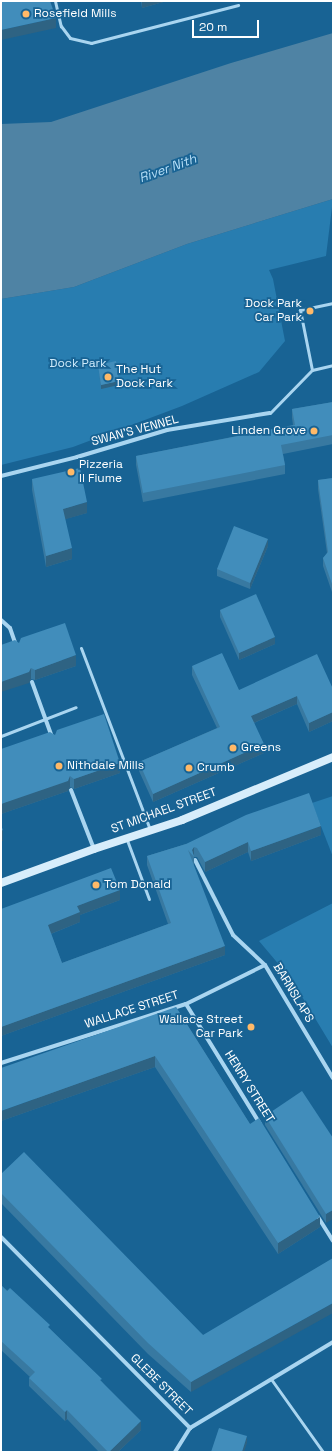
<!DOCTYPE html>
<html>
<head>
<meta charset="utf-8">
<style>
  body { margin:0 }
  #map { position:relative; width:334px; height:1453px; overflow:hidden; background:#186394; font-family:"Space Grotesk",sans-serif }
  div>[style] { position:absolute }
  .green>* { inset:0; background:#287db0 }
  .water>* { inset:0; background:#4f83a4 }
  .service>* { height:3px; margin:-1.5px; padding:0 1.5px; transform-origin:1.5px; border-radius:1.5px; background:#a9d5f0 }
  .minor>* { height:4px; margin:-2px; padding:0 2px; transform-origin:2px; border-radius:2px; background:#a9d5f0 }
  .secondary>* { height:8px; margin:-4px; padding:0 4px; transform-origin:4px; border-radius:4px; background:#d7edfb }
  .wall>* { inset:0; background:#3879a1 }
  .shaded-wall>* { inset:0; background:#2e6383 }
  .building>* { inset:0; background:#418dbb }
  .dots>* { width:11px; height:11px; translate:-50% -50%; box-sizing:border-box; border:2px solid #186394; border-radius:50% }
  span { translate:-50% -50%; white-space:nowrap; text-align:center; line-height:1.15; -webkit-text-stroke:3.5px #186394; paint-order:stroke }
  .poi-label { font-size:12px; color:#fff }
  .left { translate:0 -50%; text-align:left }
  .right { translate:-100% -50%; text-align:right }
  .park-label { font-size:12px; color:#cfebfb }
  .street-label { font-size:12px; color:#fff }
  .water-label { font-size:13px; color:#b5def7; font-style:italic }
  .frame { position:absolute; inset:0; border:2px solid #fff; pointer-events:none }
  .scale { position:absolute; left:192px; top:20px; width:67px; height:18px; box-sizing:border-box; border:2px solid #fff; border-top:0; padding-left:5px; font-size:12px; line-height:14px; white-space:nowrap; color:#fff; -webkit-text-stroke:3px #186394; paint-order:stroke }
</style>
</head>
<body>
<div id="map">
  <div class="green">
    <div style="clip-path:polygon(333px 199px,326px 256px,269px 270px,273px 279px,285px 341px,259px 372px,182px 406px,73px 447px,1px 465px,1px 299px,74px 287px,187px 244px)"></div>
    <div style="clip-path:polygon(333px 796px,333px 857px,312px 803px)"></div>
    <div style="clip-path:polygon(333px 903px,333px 1048px,292px 980px,259px 941px)"></div>
  </div>
  <div class="water">
    <div style="clip-path:polygon(333px 33px,333px 199px,187px 244px,74px 287px,1px 299px,1px 124px,51px 122px,231px 63px)"></div>
  </div>
  <div class="service">
    <div style="left:55px;top:1px;width:26px;rotate:77deg"></div>
    <div style="left:61px;top:26px;width:15px;rotate:53deg"></div>
    <div style="left:70px;top:38px;width:22px;rotate:13deg"></div>
    <div style="left:91px;top:43px;width:152px;rotate:-14.5deg"></div>
    <div style="left:333px;top:303px;width:34px;rotate:168deg"></div>
    <div style="left:300px;top:310px;width:61px;rotate:78.7deg"></div>
    <div style="left:312px;top:370px;width:22px;rotate:-13deg"></div>
    <div style="left:270px;top:413px;width:60px;rotate:-45.7deg"></div>
    <div style="left:81px;top:648px;width:195px;rotate:69.2deg"></div>
    <div style="left:1px;top:736px;width:80px;rotate:-21.1deg"></div>
    <div style="left:127px;top:840px;width:63px;rotate:69.6deg"></div>
    <div style="left:271px;top:1379px;width:90px;rotate:54.5deg"></div>
  </div>
  <div class="minor">
    <div style="left:1px;top:476px;width:78px;rotate:-14deg"></div>
    <div style="left:77px;top:457px;width:94px;rotate:-16.7deg"></div>
    <div style="left:167px;top:430px;width:104px;rotate:-9.4deg"></div>
    <div style="left:1px;top:620px;width:12px;rotate:42deg"></div>
    <div style="left:10px;top:628px;width:18px;rotate:71deg"></div>
    <div style="left:32px;top:682px;width:59px;rotate:70deg"></div>
    <div style="left:71px;top:790px;width:63px;rotate:68.7deg"></div>
    <div style="left:195px;top:860px;width:84px;rotate:63.1deg"></div>
    <div style="left:233px;top:935px;width:44px;rotate:43.2deg"></div>
    <div style="left:265px;top:965px;width:132px;rotate:59deg"></div>
    <div style="left:186px;top:1004px;width:141px;rotate:58.3deg"></div>
    <div style="left:1px;top:1063px;width:194px;rotate:-17.7deg"></div>
    <div style="left:186px;top:1004px;width:88px;rotate:-26.3deg"></div>
    <div style="left:318px;top:1217px;width:28px;rotate:58deg"></div>
    <div style="left:1px;top:1237px;width:269px;rotate:45.3deg"></div>
    <div style="left:175px;top:1452px;width:28px;rotate:-58deg"></div>
    <div style="left:190px;top:1428px;width:167px;rotate:-31deg"></div>
  </div>
  <div class="secondary">
    <div style="left:1px;top:883px;width:99px;rotate:-20.1deg"></div>
    <div style="left:94px;top:849px;width:93px;rotate:-18.2deg"></div>
    <div style="left:182px;top:820px;width:164px;rotate:-22.6deg"></div>
  </div>
  <div class="wall">
    <div style="clip-path:polygon(141px 1px,167px 1px,142px 8px)"></div>
    <div style="clip-path:polygon(98px 365px,119px 385px,101px 389px)"></div>
    <div style="clip-path:polygon(333px 402px,333px 444px,283px 454px,285px 465px,285px 474px,143px 502px,136px 465px,136px 456px,293px 425px,292px 418px,292px 409px)"></div>
    <div style="clip-path:polygon(333px 478px,333px 595px,323px 566px,323px 558px,327px 553px,318px 489px,318px 480px)"></div>
    <div style="clip-path:polygon(32px 479px,87px 513px,65px 519px,72px 559px,46px 567px,32px 490px)"></div>
    <div style="clip-path:polygon(268px 546px,250px 589px,217px 576px,217px 569px)"></div>
    <div style="clip-path:polygon(220px 610px,275px 644px,239px 660px,220px 617px)"></div>
    <div style="clip-path:polygon(19px 643px,76px 666px,35px 680px,31px 679px,29px 683px)"></div>
    <div style="clip-path:polygon(192px 666px,239px 690px,333px 689px,333px 721px,309px 732px,297px 704px,254px 723px,264px 753px,153px 802px,139px 771px,139px 762px,217px 728px,192px 675px)"></div>
    <div style="clip-path:polygon(1px 749px,120px 773px,74px 789px,70px 787px,68px 791px,1px 814px)"></div>
    <div style="clip-path:polygon(321px 835px,251px 861px,248px 852px,205px 872px,197px 857px,194px 857px,194px 866px,225px 955px,1px 1036px,1px 909px,120px 900px,80px 915px,80px 922px,51px 934px,62px 963px,168px 924px,147px 865px,147px 856px,186px 844px)"></div>
    <div style="clip-path:polygon(176px 1007px,250px 1124px,320px 1227px,278px 1254px,155px 1067px,1px 1121px)"></div>
    <div style="clip-path:polygon(265px 1116px,333px 1138px,326px 1223px,265px 1125px)"></div>
    <div style="clip-path:polygon(1px 1174px,203px 1335px,191px 1392px,148px 1354px,1px 1203px)"></div>
    <div style="clip-path:polygon(1px 1285px,50px 1329px,102px 1382px,141px 1430px,118px 1452px,99px 1452px,67px 1419px,65px 1421px,29px 1386px,29px 1378px,30px 1377px,1px 1350px)"></div>
  </div>
  <div class="shaded-wall">
    <div style="clip-path:polygon(142px 1px,167px 1px,142px 8px)"></div>
    <div style="clip-path:polygon(56px 18px,56px 28px,1px 40px,1px 30px)"></div>
    <div style="clip-path:polygon(119px 381px,119px 385px,101px 389px,101px 385px)"></div>
    <div style="clip-path:polygon(87px 502px,87px 513px,63px 520px,63px 509px)"></div>
    <div style="clip-path:polygon(268px 539px,268px 546px,250px 589px,250px 583px)"></div>
    <div style="clip-path:polygon(72px 548px,72px 559px,46px 567px,46px 556px)"></div>
    <div style="clip-path:polygon(275px 637px,275px 644px,239px 660px,239px 653px)"></div>
    <div style="clip-path:polygon(76px 655px,76px 666px,35px 680px,35px 670px)"></div>
    <div style="clip-path:polygon(31px 668px,31px 679px,29px 683px,1px 692px,1px 682px)"></div>
    <div style="clip-path:polygon(297px 696px,297px 704px,251px 724px,251px 716px)"></div>
    <div style="clip-path:polygon(333px 712px,333px 721px,309px 732px,309px 723px)"></div>
    <div style="clip-path:polygon(264px 744px,264px 753px,153px 802px,153px 794px)"></div>
    <div style="clip-path:polygon(120px 763px,120px 773px,74px 789px,74px 779px)"></div>
    <div style="clip-path:polygon(70px 776px,70px 787px,68px 791px,1px 814px,1px 804px)"></div>
    <div style="clip-path:polygon(321px 826px,321px 835px,251px 861px,251px 851px)"></div>
    <div style="clip-path:polygon(3px 830px,3px 841px,1px 841px,1px 831px)"></div>
    <div style="clip-path:polygon(248px 842px,248px 852px,205px 872px,205px 862px)"></div>
    <div style="clip-path:polygon(194px 847px,194px 856px,192px 850px)"></div>
    <div style="clip-path:polygon(120px 890px,120px 900px,80px 915px,80px 922px,48px 935px,48px 925px,77px 906px)"></div>
    <div style="clip-path:polygon(225px 946px,225px 955px,1px 1036px,1px 1027px)"></div>
    <div style="clip-path:polygon(155px 1056px,155px 1067px,1px 1121px,1px 1111px)"></div>
    <div style="clip-path:polygon(333px 1210px,333px 1219px,326px 1223px,326px 1214px)"></div>
    <div style="clip-path:polygon(320px 1217px,320px 1227px,278px 1254px,278px 1243px)"></div>
    <div style="clip-path:polygon(333px 1303px,333px 1313px,191px 1392px,191px 1382px)"></div>
    <div style="clip-path:polygon(67px 1410px,67px 1419px,65px 1421px,65px 1412px)"></div>
    <div style="clip-path:polygon(141px 1421px,141px 1430px,118px 1452px,109px 1452px)"></div>
    <div style="clip-path:polygon(247px 1436px,247px 1443px,244px 1452px,242px 1452px)"></div>
  </div>
  <div class="building">
    <div style="clip-path:polygon(1px 1px,50px 1px,56px 18px,1px 30px)"></div>
    <div style="clip-path:polygon(116px 361px,119px 381px,101px 385px,98px 365px)"></div>
    <div style="clip-path:polygon(333px 402px,333px 435px,281px 445px,285px 465px,143px 493px,136px 456px,295px 425px,292px 409px)"></div>
    <div style="clip-path:polygon(80px 468px,87px 502px,63px 509px,72px 548px,46px 556px,32px 479px)"></div>
    <div style="clip-path:polygon(333px 478px,333px 587px,323px 558px,328px 552px,318px 480px)"></div>
    <div style="clip-path:polygon(234px 526px,268px 539px,250px 583px,217px 569px)"></div>
    <div style="clip-path:polygon(256px 594px,275px 637px,239px 653px,220px 610px)"></div>
    <div style="clip-path:polygon(65px 623px,76px 655px,35px 670px,31px 668px,29px 672px,1px 682px,1px 645px,15px 640px,19px 643px,21px 638px)"></div>
    <div style="clip-path:polygon(222px 653px,239px 690px,317px 654px,333px 689px,333px 712px,309px 723px,297px 696px,251px 716px,264px 744px,153px 794px,139px 762px,220px 727px,192px 666px)"></div>
    <div style="clip-path:polygon(104px 714px,120px 763px,74px 779px,70px 776px,68px 781px,1px 804px,1px 749px,50px 732px,55px 735px,57px 730px)"></div>
    <div style="clip-path:polygon(309px 793px,321px 826px,251px 851px,248px 842px,205px 862px,197px 848px,194px 847px,192px 850px,194px 857px,188px 850px,225px 946px,1px 1027px,1px 909px,111px 868px,120px 890px,77px 906px,80px 912px,48px 925px,62px 963px,171px 923px,147px 856px,186px 844px,246px 815px)"></div>
    <div style="clip-path:polygon(1px 825px,3px 830px,1px 831px)"></div>
    <div style="clip-path:polygon(176px 1007px,250px 1124px,259px 1118px,320px 1217px,278px 1243px,155px 1056px,1px 1111px,1px 1068px)"></div>
    <div style="clip-path:polygon(302px 1091px,333px 1138px,333px 1210px,326px 1214px,265px 1116px)"></div>
    <div style="clip-path:polygon(24px 1152px,203px 1335px,333px 1258px,333px 1303px,191px 1382px,148px 1343px,1px 1193px,1px 1174px)"></div>
    <div style="clip-path:polygon(1px 1285px,7px 1291px,10px 1288px,50px 1325px,48px 1327px,102px 1379px,100px 1380px,141px 1421px,109px 1452px,108px 1452px,67px 1410px,65px 1412px,29px 1378px,35px 1372px,1px 1341px)"></div>
    <div style="clip-path:polygon(219px 1428px,247px 1436px,242px 1452px,211px 1452px)"></div>
  </div>
  <div class="dots">
    <div style="left:26px;top:14px;background:#ffb968"></div>
    <div style="left:310px;top:311px;background:#ffb968"></div>
    <div style="left:108px;top:377px;background:#ffb968"></div>
    <div style="left:314px;top:431px;background:#ffb968"></div>
    <div style="left:71px;top:472px;background:#ffb968"></div>
    <div style="left:233px;top:748px;background:#ffb968"></div>
    <div style="left:59px;top:766px;background:#ffb968"></div>
    <div style="left:189px;top:768px;background:#ffb968"></div>
    <div style="left:96px;top:885px;background:#ffb968"></div>
    <div style="left:251px;top:1027px;background:#ffb968"></div>
  </div>
  <div class="poi-label">
    <span class="left" style="left:34px;top:14px">Rosefield Mills</span>
    <span class="right" style="left:302px;top:311px">Dock Park<br>Car Park</span>
    <span class="left" style="left:116px;top:377px">The Hut<br>Dock Park</span>
    <span class="right" style="left:306px;top:431px">Linden Grove</span>
    <span class="left" style="left:79px;top:472px">Pizzeria<br>Il Fiume</span>
    <span class="left" style="left:241px;top:748px">Greens</span>
    <span class="left" style="left:67px;top:766px">Nithdale Mills</span>
    <span class="left" style="left:197px;top:768px">Crumb</span>
    <span class="left" style="left:104px;top:885px">Tom Donald</span>
    <span class="right" style="left:243px;top:1027px">Wallace Street<br>Car Park</span>
  </div>
  <div class="park-label">
    <span style="left:78px;top:364px">Dock Park</span>
  </div>
  <div class="street-label">
    <span style="left:135px;top:431px;rotate:-15deg">SWAN'S VENNEL</span>
    <span style="left:164px;top:811px;rotate:-20deg">ST MICHAEL STREET</span>
    <span style="left:293px;top:993px;rotate:59deg">BARNSLAPS</span>
    <span style="left:132px;top:1010px;rotate:-18deg">WALLACE STREET</span>
    <span style="left:249px;top:1087px;rotate:58deg">HENRY STREET</span>
    <span style="left:161px;top:1385px;rotate:45deg">GLEBE STREET</span>
  </div>
  <div class="water-label">
    <span style="left:168px;top:169px;rotate:-20deg">River Nith</span>
  </div>
  <div class="frame"></div>
  <div class="scale">20 m</div>
</div>
</body>
</html>
